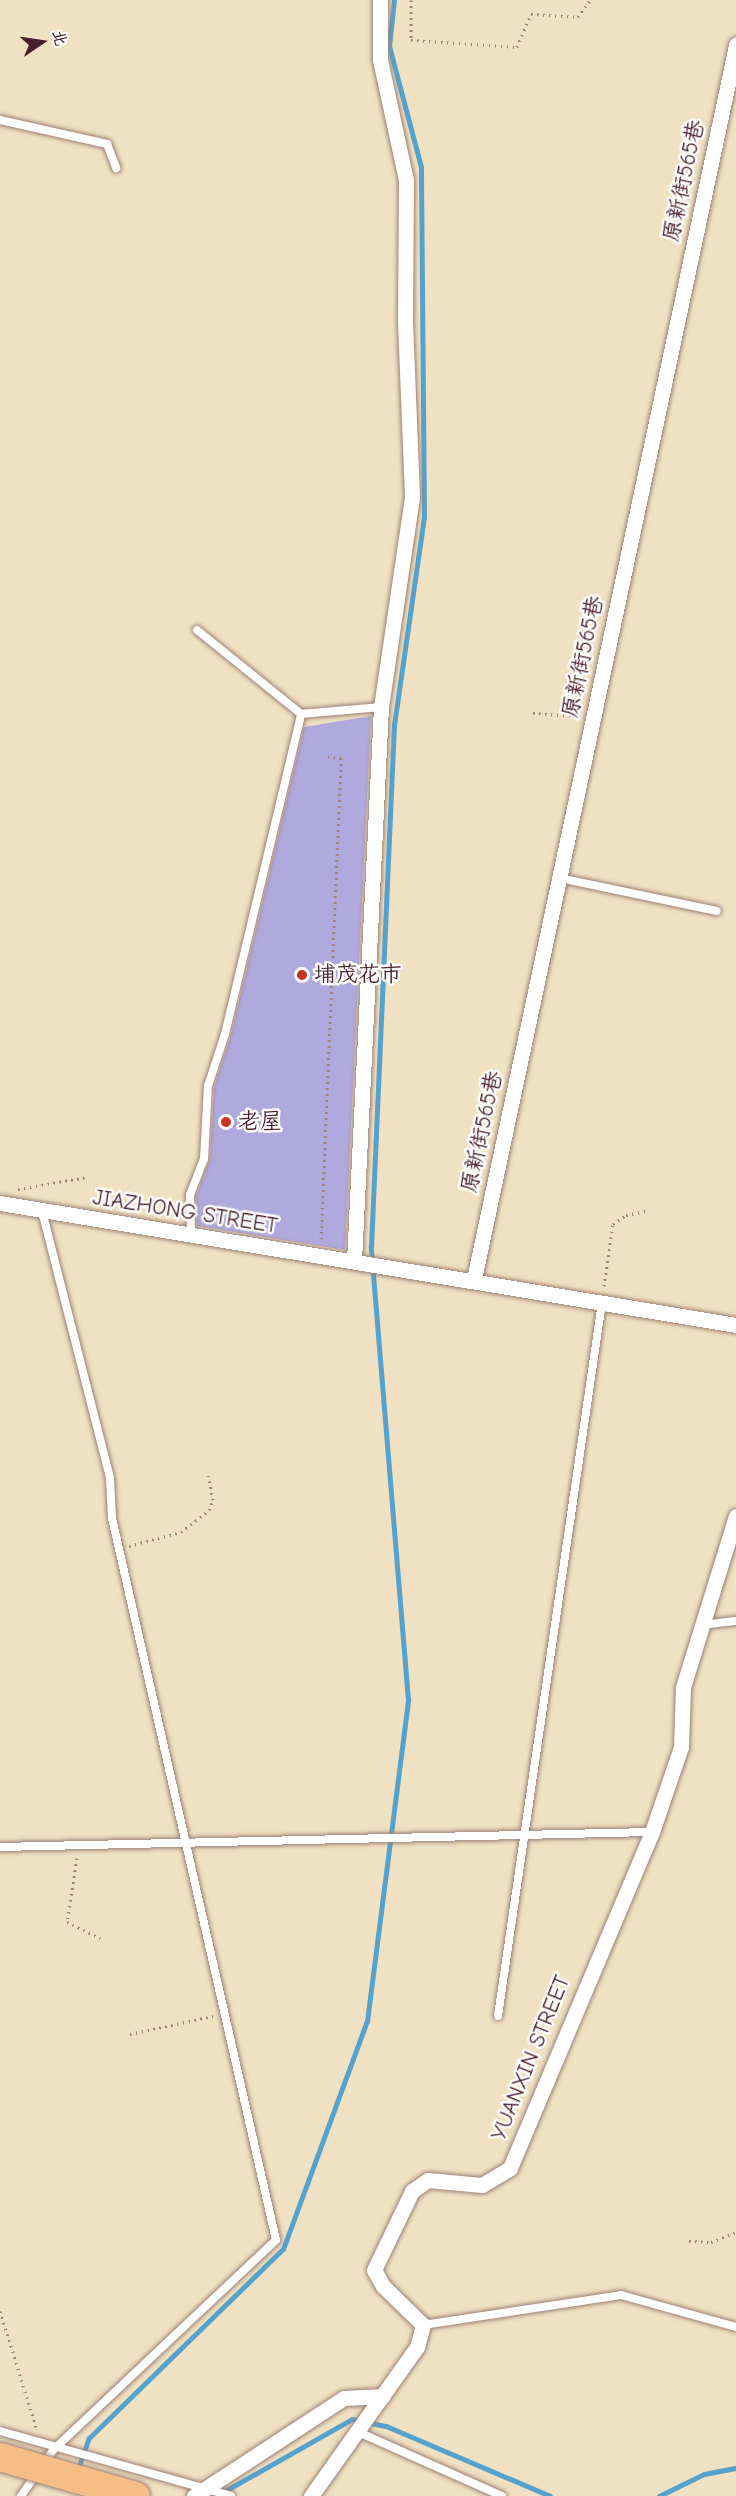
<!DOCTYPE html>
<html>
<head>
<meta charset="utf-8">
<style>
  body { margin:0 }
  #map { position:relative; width:736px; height:2496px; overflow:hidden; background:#f0e1c2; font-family:"Comic Neue","LXGW WenKai TC",sans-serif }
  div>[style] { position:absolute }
  .stream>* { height:5px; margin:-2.5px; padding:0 2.5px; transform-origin:2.5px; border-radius:2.5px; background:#55a2ce }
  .building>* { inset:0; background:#b0a9dd }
  .path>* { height:3px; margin-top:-1.5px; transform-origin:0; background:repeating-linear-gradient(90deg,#9d8076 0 1.5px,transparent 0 6px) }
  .roads { filter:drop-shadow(0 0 2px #9d8076) drop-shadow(0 0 2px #9d8076) }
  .lane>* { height:8px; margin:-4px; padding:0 4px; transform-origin:4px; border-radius:4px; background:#fff }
  .street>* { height:15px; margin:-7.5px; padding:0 7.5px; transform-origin:7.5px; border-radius:7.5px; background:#fff }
  .bridges { filter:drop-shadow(0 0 2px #9d8076) drop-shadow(0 0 2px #9d8076) }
  .highway-bridge>* { height:28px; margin:-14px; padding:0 14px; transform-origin:14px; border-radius:14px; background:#f6be86 }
  .dots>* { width:16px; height:16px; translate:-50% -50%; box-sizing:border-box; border:3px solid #fff; border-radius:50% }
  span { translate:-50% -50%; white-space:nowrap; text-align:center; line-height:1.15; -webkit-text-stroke:5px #fff; paint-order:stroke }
  .street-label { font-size:22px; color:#4a1f2b }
  .poi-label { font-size:22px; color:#4a1f2b }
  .left { translate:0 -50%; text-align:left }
  .north { position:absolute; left:12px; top:12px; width:60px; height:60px; -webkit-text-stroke:4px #fff; paint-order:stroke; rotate:77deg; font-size:16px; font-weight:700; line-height:24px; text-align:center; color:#4a1f2b }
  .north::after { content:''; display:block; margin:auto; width:21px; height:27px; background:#4a1f2b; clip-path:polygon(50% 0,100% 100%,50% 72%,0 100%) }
</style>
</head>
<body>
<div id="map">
  <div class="stream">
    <div style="left:77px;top:2472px;width:36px;rotate:-71deg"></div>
    <div style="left:89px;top:2438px;width:271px;rotate:-44.3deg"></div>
    <div style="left:283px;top:2249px;width:243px;rotate:-69.8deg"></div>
    <div style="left:367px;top:2021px;width:324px;rotate:-82.7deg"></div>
    <div style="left:408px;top:1700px;width:455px;rotate:-94.7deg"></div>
    <div style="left:371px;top:1247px;width:523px;rotate:-87.48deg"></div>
    <div style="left:394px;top:725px;width:210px;rotate:-81.8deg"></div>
    <div style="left:424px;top:517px;width:350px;rotate:-90.5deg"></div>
    <div style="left:421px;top:167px;width:125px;rotate:-104.8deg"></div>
    <div style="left:389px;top:46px;width:46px;rotate:-83.8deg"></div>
    <div style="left:216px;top:2496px;width:156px;rotate:-29.5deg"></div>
    <div style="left:352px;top:2419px;width:35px;rotate:12deg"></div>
    <div style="left:386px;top:2426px;width:178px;rotate:23.1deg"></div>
    <div style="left:659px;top:2496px;width:50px;rotate:-26.1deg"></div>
    <div style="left:704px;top:2474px;width:33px;rotate:-11deg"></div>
  </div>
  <div class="building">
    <div style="clip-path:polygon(371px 716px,345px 1250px,197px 1226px,196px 1196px,210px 1159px,214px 1087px,231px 1035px,304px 727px)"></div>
  </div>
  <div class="path">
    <div style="left:411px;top:0;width:40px;rotate:90deg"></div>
    <div style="left:411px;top:40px;width:106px;rotate:3.8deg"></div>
    <div style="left:517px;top:47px;width:36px;rotate:-67deg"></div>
    <div style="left:531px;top:14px;width:47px;rotate:3.7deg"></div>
    <div style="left:578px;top:17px;width:21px;rotate:-55deg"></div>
    <div style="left:533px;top:713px;width:43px;rotate:4deg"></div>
    <div style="left:18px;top:1189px;width:70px;rotate:-9.9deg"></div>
    <div style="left:321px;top:1239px;width:481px;rotate:-87.6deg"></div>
    <div style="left:341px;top:758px;width:17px;rotate:-173deg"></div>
    <div style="left:604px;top:1286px;width:63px;rotate:-81.7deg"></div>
    <div style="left:613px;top:1224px;width:16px;rotate:-35deg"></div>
    <div style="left:626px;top:1215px;width:21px;rotate:-11deg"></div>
    <div style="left:129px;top:1546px;width:54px;rotate:-15.1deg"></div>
    <div style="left:181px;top:1532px;width:36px;rotate:-38deg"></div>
    <div style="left:209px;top:1510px;width:11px;rotate:-68deg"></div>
    <div style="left:213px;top:1500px;width:25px;rotate:-101deg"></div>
    <div style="left:77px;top:1858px;width:65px;rotate:98.9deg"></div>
    <div style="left:67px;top:1922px;width:37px;rotate:26deg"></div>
    <div style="left:130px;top:2034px;width:85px;rotate:-12.2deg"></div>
    <div style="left:689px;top:2241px;width:22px;rotate:3deg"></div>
    <div style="left:711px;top:2242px;width:27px;rotate:-22deg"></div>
    <div style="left:0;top:2311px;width:125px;rotate:72.7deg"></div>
  </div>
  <div class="roads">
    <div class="lane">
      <div style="left:0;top:120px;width:110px;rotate:12.6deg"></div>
      <div style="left:107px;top:144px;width:26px;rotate:69deg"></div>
      <div style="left:197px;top:630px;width:134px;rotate:38.9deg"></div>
      <div style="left:559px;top:878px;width:161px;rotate:11.8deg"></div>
      <div style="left:42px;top:1211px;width:276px;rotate:75.7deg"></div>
      <div style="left:110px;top:1478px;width:40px;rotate:87.1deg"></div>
      <div style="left:112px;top:1518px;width:740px;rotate:77.2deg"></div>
      <div style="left:276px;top:2240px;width:305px;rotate:136.7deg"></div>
      <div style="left:54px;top:2449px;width:17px;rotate:126deg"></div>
      <div style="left:191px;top:1235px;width:40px;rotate:-91.4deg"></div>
      <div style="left:190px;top:1195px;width:39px;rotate:-69deg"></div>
      <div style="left:204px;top:1159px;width:73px;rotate:-86.9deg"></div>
      <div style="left:208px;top:1086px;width:55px;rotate:-71.9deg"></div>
      <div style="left:225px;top:1034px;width:329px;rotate:-76.6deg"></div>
      <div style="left:301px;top:714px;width:80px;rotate:-5deg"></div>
      <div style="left:702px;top:1625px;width:34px;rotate:-7deg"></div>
      <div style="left:0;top:1847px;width:652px;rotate:-1.32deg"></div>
      <div style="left:498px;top:2016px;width:722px;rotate:-81.71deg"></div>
      <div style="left:423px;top:2325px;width:200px;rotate:-8.6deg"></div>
      <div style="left:621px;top:2295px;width:119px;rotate:15.5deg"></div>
      <div style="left:0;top:2431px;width:240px;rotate:15.7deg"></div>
      <div style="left:356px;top:2431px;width:160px;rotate:24deg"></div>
      <div style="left:21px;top:2496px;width:28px;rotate:-55deg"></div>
    </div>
    <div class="street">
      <div style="left:0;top:1203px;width:746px;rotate:9.41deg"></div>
      <div style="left:354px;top:1261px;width:555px;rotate:-87.21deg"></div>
      <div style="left:381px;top:707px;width:213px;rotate:-81.6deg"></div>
      <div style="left:412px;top:496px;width:173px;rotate:-92.3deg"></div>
      <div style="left:405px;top:323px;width:143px;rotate:-89.6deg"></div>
      <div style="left:406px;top:180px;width:123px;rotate:-102.2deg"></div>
      <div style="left:380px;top:60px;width:60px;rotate:-90deg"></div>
      <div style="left:474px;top:1279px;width:1262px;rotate:-78.01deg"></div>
      <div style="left:194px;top:2496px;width:179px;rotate:-33.2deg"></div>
      <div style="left:344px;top:2398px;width:39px;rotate:-3deg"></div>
      <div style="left:311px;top:2496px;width:183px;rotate:-54.6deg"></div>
      <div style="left:417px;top:2347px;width:23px;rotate:-75deg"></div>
      <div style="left:423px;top:2325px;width:56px;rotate:-135.7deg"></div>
      <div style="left:383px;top:2286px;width:18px;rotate:-119deg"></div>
      <div style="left:374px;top:2270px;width:88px;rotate:-64.3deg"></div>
      <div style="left:412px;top:2191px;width:19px;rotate:-35deg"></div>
      <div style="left:428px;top:2180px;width:54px;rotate:5.3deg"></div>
      <div style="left:482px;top:2185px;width:33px;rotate:-31deg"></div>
      <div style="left:510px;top:2168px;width:365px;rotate:-67.1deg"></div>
      <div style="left:652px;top:1832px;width:90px;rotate:-71.2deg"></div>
      <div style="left:681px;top:1747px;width:60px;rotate:-88.1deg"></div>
      <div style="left:683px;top:1687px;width:179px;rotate:-72.8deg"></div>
    </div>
  </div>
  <div class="bridges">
    <div class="highway-bridge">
      <div style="left:0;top:2457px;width:141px;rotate:16deg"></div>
    </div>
  </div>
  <div class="dots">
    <div style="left:302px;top:975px;background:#c8321e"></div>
    <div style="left:226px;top:1122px;background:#c8321e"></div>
  </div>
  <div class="street-label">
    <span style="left:684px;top:181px;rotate:-78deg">原新街565巷</span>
    <span style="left:583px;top:657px;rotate:-78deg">原新街565巷</span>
    <span style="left:482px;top:1132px;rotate:-78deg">原新街565巷</span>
    <span style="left:185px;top:1212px;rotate:9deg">JIAZHONG STREET</span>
    <span style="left:531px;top:2058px;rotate:-68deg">YUANXIN STREET</span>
  </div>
  <div class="poi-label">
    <span class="left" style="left:314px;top:975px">埔茂花市</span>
    <span class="left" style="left:238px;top:1122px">老屋</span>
  </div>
  <div class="north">北</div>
</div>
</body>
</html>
